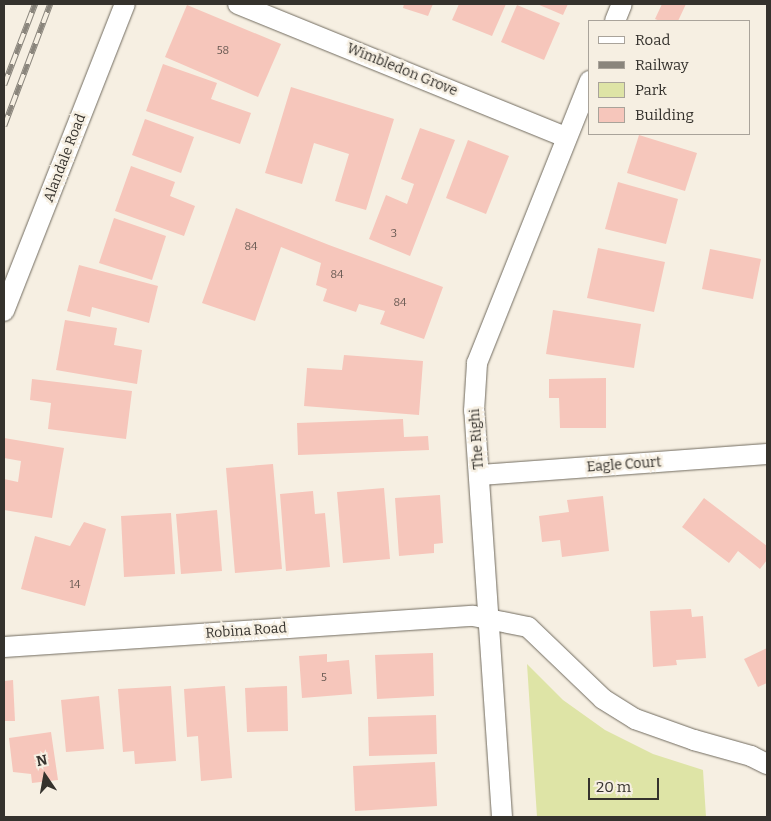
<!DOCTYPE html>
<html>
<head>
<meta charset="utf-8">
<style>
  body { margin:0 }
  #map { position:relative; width:771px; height:821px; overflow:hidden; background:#f6efe2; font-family:Bitter,serif }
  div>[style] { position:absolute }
  .green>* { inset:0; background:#dee4a6 }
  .building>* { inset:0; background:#f6c6bb }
  .roads { filter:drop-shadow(0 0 1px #716b5f) drop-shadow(0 0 1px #716b5f) }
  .minor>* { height:20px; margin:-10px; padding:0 10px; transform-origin:10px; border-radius:10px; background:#fff }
  .rail>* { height:5.5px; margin-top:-2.75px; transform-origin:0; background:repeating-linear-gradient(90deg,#f6efe2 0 11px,#8a857c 0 22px); box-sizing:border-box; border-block:1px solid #8a857c }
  span { translate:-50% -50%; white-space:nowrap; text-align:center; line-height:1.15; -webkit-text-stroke:4.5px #f6efe2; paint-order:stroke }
  .number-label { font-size:11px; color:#655750 }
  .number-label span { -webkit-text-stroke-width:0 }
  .street-label { font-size:14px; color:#35322d }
  .frame { position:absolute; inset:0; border:5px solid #35322d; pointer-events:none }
  .legend { position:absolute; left:588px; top:20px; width:162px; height:115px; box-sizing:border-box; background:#f6efe2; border:1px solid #a9a39a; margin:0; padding:6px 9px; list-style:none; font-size:15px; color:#35322d }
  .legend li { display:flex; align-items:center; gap:10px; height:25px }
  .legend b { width:25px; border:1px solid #a9a39a }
  .north { position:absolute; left:20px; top:751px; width:50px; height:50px; -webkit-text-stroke:4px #f6efe2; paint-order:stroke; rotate:348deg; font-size:14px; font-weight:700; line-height:20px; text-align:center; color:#35322d }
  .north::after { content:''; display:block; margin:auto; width:18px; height:22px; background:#35322d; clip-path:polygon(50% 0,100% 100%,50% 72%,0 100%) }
  .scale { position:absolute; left:588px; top:778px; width:71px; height:22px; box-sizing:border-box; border:2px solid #35322d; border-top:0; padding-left:6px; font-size:15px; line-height:18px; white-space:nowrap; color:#35322d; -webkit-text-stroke:4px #f6efe2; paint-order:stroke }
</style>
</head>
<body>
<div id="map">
  <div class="green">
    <div style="clip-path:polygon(527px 664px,563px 700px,605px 730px,653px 754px,703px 770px,706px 817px,537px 817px)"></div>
  </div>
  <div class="building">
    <div style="clip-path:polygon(404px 4px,433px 4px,428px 16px,403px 8px)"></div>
    <div style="clip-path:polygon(459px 4px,506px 4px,492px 36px,452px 20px)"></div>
    <div style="clip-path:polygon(537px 4px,568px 4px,563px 15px)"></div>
    <div style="clip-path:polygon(662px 4px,686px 4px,678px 21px,660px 21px,655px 19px)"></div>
    <div style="clip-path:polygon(187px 5px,281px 44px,258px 97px,165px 57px)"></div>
    <div style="clip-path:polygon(517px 5px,560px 23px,544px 60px,501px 42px)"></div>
    <div style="clip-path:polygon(163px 64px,217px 83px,211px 99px,251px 113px,240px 144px,146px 111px)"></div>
    <div style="clip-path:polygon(291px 87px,394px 119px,366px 210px,335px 201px,349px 154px,314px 143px,302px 184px,265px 173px)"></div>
    <div style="clip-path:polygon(145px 119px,194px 137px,181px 173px,132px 155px)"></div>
    <div style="clip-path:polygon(420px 128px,455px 140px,410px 256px,369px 239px,386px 195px,407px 204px,414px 184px,401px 179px)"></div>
    <div style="clip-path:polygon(639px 135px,697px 153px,685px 191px,627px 173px)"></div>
    <div style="clip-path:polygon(468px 140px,509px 156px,486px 214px,446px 198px)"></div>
    <div style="clip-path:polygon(131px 166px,175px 182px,170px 196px,195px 206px,184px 236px,115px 211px)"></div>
    <div style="clip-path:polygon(618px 182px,678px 199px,666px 244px,605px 229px)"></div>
    <div style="clip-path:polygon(236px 208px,329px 245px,443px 287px,424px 339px,380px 324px,385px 311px,359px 304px,356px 312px,323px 301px,327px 289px,316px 285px,321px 263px,281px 247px,255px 321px,202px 303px)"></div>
    <div style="clip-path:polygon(114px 218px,166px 236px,152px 280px,99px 263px)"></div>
    <div style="clip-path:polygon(598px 248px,665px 262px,654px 312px,587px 298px)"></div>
    <div style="clip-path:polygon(710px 249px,761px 259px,753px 299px,702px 289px)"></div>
    <div style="clip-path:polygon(79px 265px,158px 286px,149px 323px,92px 307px,90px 317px,67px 311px)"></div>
    <div style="clip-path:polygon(553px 310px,641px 324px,634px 368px,546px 354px)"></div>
    <div style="clip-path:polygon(65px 320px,117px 328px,114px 345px,142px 350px,137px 384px,56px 370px)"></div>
    <div style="clip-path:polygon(344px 355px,423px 361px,419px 415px,304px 406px,307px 368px,342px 370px)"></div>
    <div style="clip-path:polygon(606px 378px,606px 428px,560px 428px,559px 398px,549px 398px,549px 379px)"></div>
    <div style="clip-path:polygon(32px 379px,132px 391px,126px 439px,48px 429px,51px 403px,30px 400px)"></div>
    <div style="clip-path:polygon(403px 419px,404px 437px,428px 436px,429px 450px,298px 455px,297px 423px)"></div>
    <div style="clip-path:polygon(4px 438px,64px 448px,52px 518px,4px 510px,4px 479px,18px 482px,21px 461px,4px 458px)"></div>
    <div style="clip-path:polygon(273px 464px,282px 569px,235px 573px,226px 468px)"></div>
    <div style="clip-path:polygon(384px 488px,390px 559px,343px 563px,337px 492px)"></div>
    <div style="clip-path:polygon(313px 491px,315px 514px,325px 513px,330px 567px,286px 571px,280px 494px)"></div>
    <div style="clip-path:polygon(440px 495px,443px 543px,434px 544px,434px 553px,399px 556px,395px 498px)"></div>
    <div style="clip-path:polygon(603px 496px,609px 551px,562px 557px,560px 540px,542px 542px,539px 516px,569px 512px,567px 500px)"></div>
    <div style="clip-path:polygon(704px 498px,767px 546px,767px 560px,760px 569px,738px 551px,729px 563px,682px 527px)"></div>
    <div style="clip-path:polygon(217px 510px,222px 571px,181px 574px,176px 514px)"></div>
    <div style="clip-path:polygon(171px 513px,175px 574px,124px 577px,121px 516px)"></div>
    <div style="clip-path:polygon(84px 522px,106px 529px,85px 606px,21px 589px,35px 536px,70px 546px)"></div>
    <div style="clip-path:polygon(691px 609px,692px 617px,703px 616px,706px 658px,676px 660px,677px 665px,653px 667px,650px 611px)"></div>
    <div style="clip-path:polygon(767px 648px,767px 683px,758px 687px,744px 659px)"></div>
    <div style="clip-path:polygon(433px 653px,434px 696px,377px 699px,375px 655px)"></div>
    <div style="clip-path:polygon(327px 654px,327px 662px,349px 660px,352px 694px,302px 698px,299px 656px)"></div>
    <div style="clip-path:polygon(13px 680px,15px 721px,4px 721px,4px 681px)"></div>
    <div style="clip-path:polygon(171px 686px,176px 761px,135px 764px,134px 751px,123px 752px,118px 689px)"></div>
    <div style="clip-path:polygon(225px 686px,232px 778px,201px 781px,198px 736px,187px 737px,184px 689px)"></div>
    <div style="clip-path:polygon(287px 686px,288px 731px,247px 732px,245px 688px)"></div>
    <div style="clip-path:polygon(99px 696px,104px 749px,66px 752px,61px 700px)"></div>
    <div style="clip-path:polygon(436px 715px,437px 754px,369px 756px,368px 717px)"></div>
    <div style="clip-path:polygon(51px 732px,58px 780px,32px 783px,31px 774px,13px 772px,9px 738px)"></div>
    <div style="clip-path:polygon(435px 762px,437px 806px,355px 811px,353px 766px)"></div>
  </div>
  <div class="roads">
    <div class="minor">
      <div style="left:238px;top:4px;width:354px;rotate:22.1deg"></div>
      <div style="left:615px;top:21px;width:18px;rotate:-68deg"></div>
      <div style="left:4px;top:311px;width:330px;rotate:-68.5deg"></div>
      <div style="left:480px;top:475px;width:288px;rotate:-4.2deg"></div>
      <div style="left:4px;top:647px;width:470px;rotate:-3.8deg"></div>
      <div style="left:473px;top:616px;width:56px;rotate:11.3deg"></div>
      <div style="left:528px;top:627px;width:104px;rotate:43.8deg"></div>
      <div style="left:603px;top:699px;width:38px;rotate:32deg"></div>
      <div style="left:635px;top:719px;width:63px;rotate:19.6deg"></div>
      <div style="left:694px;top:740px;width:59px;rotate:15.7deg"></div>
      <div style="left:751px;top:756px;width:18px;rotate:27deg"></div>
      <div style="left:502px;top:817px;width:407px;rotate:-93.9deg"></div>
      <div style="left:474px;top:411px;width:48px;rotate:-86.4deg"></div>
      <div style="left:477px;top:363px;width:304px;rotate:-68.2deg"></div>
    </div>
  </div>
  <div class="rail">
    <div style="left:4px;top:85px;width:87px;rotate:-69.1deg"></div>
    <div style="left:4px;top:126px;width:130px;rotate:-69.3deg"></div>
  </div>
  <div class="number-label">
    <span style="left:223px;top:51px">58</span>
    <span style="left:394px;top:234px">3</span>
    <span style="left:251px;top:247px">84</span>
    <span style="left:337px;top:275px">84</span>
    <span style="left:400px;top:303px">84</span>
    <span style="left:75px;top:585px">14</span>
    <span style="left:324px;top:678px">5</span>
  </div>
  <div class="street-label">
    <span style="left:402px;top:70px;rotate:22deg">Wimbledon Grove</span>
    <span style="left:65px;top:158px;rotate:-69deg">Alandale Road</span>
    <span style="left:477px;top:439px;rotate:-94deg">The Righi</span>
    <span style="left:624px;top:465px;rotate:-4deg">Eagle Court</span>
    <span style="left:246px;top:631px;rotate:-4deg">Robina Road</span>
  </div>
  <div class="frame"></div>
  <ul class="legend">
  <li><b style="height:6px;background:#fff"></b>Road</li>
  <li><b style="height:6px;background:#8a857c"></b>Railway</li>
  <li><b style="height:14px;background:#dee4a6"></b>Park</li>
  <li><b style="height:14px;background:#f6c6bb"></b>Building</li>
  </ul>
  <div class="north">N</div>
  <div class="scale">20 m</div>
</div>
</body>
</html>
